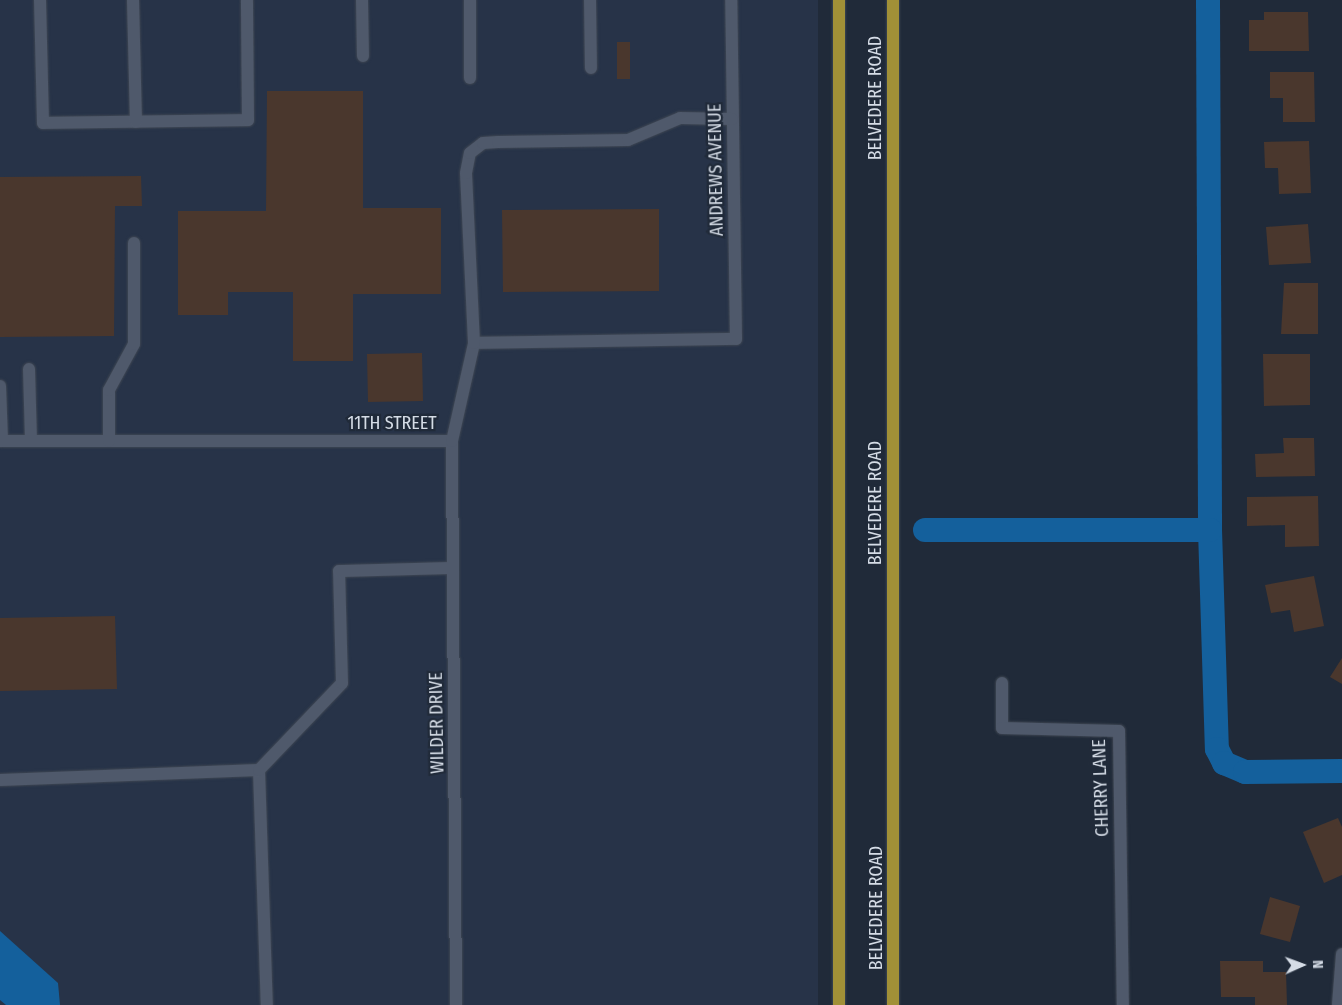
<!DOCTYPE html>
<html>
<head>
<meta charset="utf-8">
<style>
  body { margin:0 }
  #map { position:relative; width:1342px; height:1005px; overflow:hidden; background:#202a39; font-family:"Fira Sans Condensed",sans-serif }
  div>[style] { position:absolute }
  .built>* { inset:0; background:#273348 }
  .water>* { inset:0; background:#14609c }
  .canal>* { height:24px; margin:-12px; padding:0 12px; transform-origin:12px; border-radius:12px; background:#14609c }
  .building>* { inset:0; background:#4a372d }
  .roads { filter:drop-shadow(0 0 1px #3f4753) drop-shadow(0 0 1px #3f4753) }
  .minor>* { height:12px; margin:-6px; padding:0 6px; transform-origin:6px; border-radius:6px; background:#4f596b }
  .major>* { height:12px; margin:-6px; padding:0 6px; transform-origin:6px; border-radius:6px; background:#a19037 }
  span { translate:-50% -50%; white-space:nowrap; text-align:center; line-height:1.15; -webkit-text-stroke:4.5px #202a39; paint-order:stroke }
  .street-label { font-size:18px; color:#d5dce6 }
  .north { position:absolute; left:1277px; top:940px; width:50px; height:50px; -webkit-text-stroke:4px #202a39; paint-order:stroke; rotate:88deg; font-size:14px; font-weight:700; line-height:20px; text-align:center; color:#d5dce6 }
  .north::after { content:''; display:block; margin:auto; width:18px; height:22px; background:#d5dce6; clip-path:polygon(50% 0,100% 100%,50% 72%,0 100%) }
</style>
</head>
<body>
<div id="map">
  <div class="built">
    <div style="clip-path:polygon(0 0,818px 0,818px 1005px,0 1005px)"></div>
  </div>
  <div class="water">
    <div style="clip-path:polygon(0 931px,58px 983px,60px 1005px,6px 1005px,0 1000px)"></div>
  </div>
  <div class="canal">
    <div style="left:1208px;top:0;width:530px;rotate:89.78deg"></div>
    <div style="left:1210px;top:530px;width:219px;rotate:88.2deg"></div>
    <div style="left:1217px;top:749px;width:16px;rotate:63deg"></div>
    <div style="left:1224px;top:763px;width:23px;rotate:23deg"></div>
    <div style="left:1245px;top:772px;width:97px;rotate:-0.6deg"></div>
    <div style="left:925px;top:530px;width:285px"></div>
  </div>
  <div class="building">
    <div style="clip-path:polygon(1264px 12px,1308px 12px,1309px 51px,1249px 51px,1249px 20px,1264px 20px)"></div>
    <div style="clip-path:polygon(617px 42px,630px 42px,630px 79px,617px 79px)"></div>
    <div style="clip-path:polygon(1270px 72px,1314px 72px,1315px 122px,1283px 122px,1283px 98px,1270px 98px)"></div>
    <div style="clip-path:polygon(267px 91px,363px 91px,363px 208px,441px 208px,441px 294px,353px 294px,353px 361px,293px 361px,293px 292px,228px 292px,228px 315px,178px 315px,178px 211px,266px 211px)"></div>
    <div style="clip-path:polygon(1309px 141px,1311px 193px,1279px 194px,1278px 168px,1265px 168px,1264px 142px)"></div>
    <div style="clip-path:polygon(141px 176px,142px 206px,115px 206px,114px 336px,0 337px,0 177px)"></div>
    <div style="clip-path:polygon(659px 209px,659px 291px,503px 292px,502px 210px)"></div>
    <div style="clip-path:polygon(1308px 224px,1311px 263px,1269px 265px,1266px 227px)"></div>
    <div style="clip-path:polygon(1284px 283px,1318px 283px,1318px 334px,1281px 334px)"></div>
    <div style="clip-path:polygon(422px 353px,423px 401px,368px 402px,367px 354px)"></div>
    <div style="clip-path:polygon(1263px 354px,1310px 354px,1310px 405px,1264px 406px)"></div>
    <div style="clip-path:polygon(1283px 438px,1314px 438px,1315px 476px,1256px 477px,1255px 454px,1284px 453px)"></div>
    <div style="clip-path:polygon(1318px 496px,1319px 546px,1285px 547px,1285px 525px,1247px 526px,1247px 497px)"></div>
    <div style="clip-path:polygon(1314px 576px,1324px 626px,1294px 632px,1290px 610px,1271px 613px,1265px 585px)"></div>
    <div style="clip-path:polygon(115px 616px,117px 689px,0 691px,0 618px)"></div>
    <div style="clip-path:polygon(1342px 658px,1342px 684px,1330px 677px)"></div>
    <div style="clip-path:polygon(1338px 818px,1342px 827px,1342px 875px,1324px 883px,1303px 832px)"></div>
    <div style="clip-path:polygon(1270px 897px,1300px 906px,1290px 942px,1260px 934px)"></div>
    <div style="clip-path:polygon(1220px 961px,1263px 961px,1263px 972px,1286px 972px,1287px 1005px,1255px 1005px,1255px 997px,1221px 997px)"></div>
  </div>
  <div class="roads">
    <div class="minor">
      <div style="left:40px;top:0;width:123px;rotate:88.6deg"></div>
      <div style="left:43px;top:123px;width:205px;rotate:-0.8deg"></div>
      <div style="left:248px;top:120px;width:120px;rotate:-90.5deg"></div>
      <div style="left:133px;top:0;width:122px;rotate:88.6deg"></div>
      <div style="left:362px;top:0;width:56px;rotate:89deg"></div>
      <div style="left:470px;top:0;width:78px;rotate:90deg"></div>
      <div style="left:590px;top:0;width:68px;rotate:89.2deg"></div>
      <div style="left:474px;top:343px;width:262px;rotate:-0.9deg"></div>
      <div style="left:736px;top:339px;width:339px;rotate:-90.8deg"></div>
      <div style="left:29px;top:369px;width:72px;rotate:88.4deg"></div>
      <div style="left:0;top:386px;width:55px;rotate:87.9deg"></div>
      <div style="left:0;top:441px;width:452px"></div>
      <div style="left:109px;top:441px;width:51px;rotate:-90deg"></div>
      <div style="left:109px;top:390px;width:52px;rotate:-61.5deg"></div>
      <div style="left:134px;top:344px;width:101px;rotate:-90deg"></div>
      <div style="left:1002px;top:683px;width:45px;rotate:90deg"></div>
      <div style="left:1002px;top:728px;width:117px;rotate:1.5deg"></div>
      <div style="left:1119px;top:731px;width:274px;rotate:89.2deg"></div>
      <div style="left:259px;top:770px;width:235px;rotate:88.1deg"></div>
      <div style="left:0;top:780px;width:259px;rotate:-2.2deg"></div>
      <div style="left:259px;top:770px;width:120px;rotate:-46.3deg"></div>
      <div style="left:342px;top:683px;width:112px;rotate:-91.5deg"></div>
      <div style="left:339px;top:571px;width:114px;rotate:-1.5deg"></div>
      <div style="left:456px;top:1005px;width:564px;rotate:-90.41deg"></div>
      <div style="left:452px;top:441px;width:100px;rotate:-77.3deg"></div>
      <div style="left:474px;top:343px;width:170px;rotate:-92.7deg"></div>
      <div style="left:466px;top:173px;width:20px;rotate:-79deg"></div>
      <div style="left:470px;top:153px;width:16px;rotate:-38deg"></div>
      <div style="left:483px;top:143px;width:15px;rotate:-4deg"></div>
      <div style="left:498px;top:142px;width:130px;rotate:-0.9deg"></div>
      <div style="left:628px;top:140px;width:56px;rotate:-22.9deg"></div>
      <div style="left:680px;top:118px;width:52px;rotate:1.1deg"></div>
      <div style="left:1338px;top:1005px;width:51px;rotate:-85.5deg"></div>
    </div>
    <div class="major">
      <div style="left:893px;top:0;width:1005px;rotate:90deg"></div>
      <div style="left:839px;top:1005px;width:1005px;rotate:-90deg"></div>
    </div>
  </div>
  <div class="street-label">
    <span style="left:875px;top:98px;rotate:-90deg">BELVEDERE ROAD</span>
    <span style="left:716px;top:170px;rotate:-91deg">ANDREWS AVENUE</span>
    <span style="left:392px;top:423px">11TH STREET</span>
    <span style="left:875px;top:503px;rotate:-90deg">BELVEDERE ROAD</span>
    <span style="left:437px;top:723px;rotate:-91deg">WILDER DRIVE</span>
    <span style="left:1101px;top:788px;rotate:-92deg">CHERRY LANE</span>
    <span style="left:876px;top:908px;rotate:-90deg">BELVEDERE ROAD</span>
  </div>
  <div class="north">N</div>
</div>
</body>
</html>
